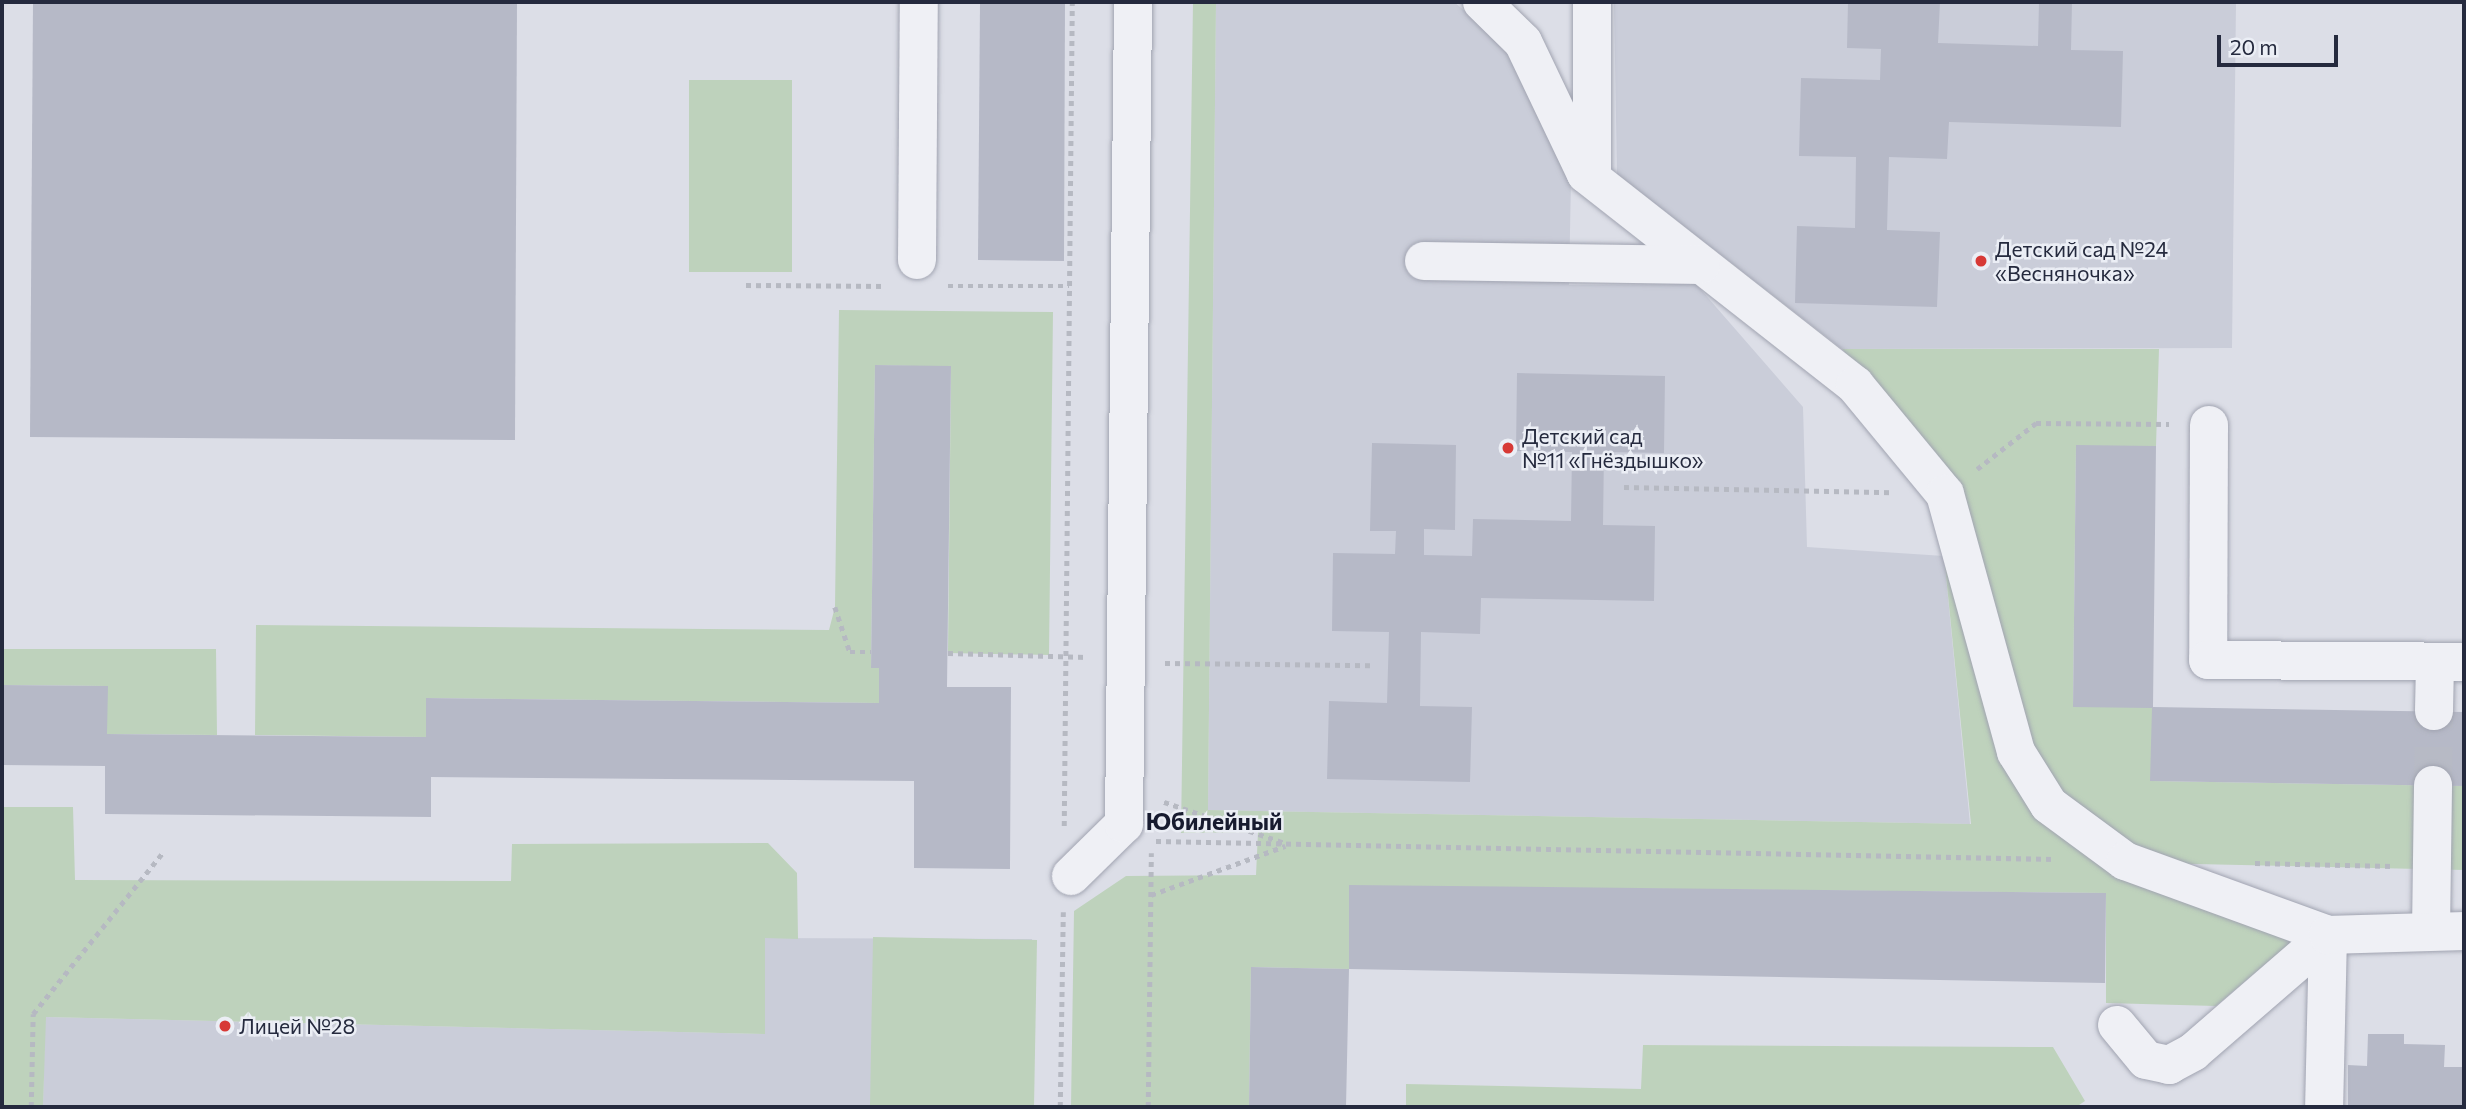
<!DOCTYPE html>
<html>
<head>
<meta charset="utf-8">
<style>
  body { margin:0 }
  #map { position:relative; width:2466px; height:1109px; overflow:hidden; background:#dcdee7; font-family:Commissioner,sans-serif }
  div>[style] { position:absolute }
  .built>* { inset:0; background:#cacdd9 }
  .green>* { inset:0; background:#bed2bc }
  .building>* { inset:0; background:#b6b9c7 }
  .minor-tunnel>* { height:38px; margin-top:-19px; transform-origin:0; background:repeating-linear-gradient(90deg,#b7bac5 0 38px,transparent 0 57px) }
  .path>* { height:4.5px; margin-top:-2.25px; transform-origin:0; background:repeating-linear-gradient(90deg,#b6b9c2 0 5px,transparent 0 10px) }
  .roads { filter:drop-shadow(0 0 2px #a1a4b1) drop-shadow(0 0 2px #a1a4b1) }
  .minor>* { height:38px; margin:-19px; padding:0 19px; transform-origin:19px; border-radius:19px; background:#eff0f5 }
  .dots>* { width:19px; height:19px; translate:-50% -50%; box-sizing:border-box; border:4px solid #ebeef5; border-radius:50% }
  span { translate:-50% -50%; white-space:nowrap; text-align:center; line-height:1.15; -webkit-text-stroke:5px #ebeef5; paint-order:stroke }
  .poi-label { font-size:21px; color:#252a3e }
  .left { translate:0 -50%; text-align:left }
  .neighbourhood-label { font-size:23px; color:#171b2f; font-weight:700 }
  .frame { position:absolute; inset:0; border:4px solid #252a3e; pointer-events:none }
  .scale { position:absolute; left:2217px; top:35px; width:121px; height:32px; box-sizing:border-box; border:4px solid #252a3e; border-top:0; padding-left:9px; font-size:21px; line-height:24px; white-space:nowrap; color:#252a3e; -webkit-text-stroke:5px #ebeef5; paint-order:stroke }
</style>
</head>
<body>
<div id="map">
  <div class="built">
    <div style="clip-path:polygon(1216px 2px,1454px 2px,1508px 47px,1571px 179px,1569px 285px,1696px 284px,1803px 407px,1807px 547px,1944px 556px,1970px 824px,1208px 810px)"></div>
    <div style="clip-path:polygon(1614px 2px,2236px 2px,2232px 348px,1842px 349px,1617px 174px)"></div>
    <div style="clip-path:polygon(765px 938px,1032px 939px,1028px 1107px,43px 1107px,45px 1017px,764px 1034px)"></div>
  </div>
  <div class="green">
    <div style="clip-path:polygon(1193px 2px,1216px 2px,1208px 810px,1971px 824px,1944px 556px,2057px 831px,2296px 938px,2216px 1006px,2106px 1003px,2106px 893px,1349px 886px,1349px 969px,1251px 967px,1249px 1107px,1071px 1107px,1074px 911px,1126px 876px,1256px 875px,1258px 832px,1181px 833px)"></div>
    <div style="clip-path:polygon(689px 80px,792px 80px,792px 272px,689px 272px)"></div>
    <div style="clip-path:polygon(839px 310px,1053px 312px,1049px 655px,948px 653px,951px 367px,875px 365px,871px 668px,879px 668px,879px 703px,427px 698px,426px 737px,255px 735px,256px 625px,829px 630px,835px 607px)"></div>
    <div style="clip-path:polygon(1842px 349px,2159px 349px,2156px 446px,2076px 446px,2073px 706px,2153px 707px,2151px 781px,2464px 786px,2464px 870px,2148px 863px,2055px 799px,2026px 749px,1951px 477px)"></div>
    <div style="clip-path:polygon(2px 649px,216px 649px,217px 735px,107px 734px,107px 686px,2px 685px)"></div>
    <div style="clip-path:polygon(2px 807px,73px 807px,75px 880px,511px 881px,512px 844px,768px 843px,797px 873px,798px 939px,765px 938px,765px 1034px,46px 1017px,43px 1107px,2px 1107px)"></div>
    <div style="clip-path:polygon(873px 937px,1037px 940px,1034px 1107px,870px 1107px)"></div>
    <div style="clip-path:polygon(1643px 1045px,2053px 1047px,2085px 1101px,2076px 1107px,1406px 1107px,1406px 1084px,1641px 1089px)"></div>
  </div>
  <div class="building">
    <div style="clip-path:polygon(33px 2px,517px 2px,515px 440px,30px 437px)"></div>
    <div style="clip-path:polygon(980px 2px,1065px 2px,1064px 261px,978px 260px)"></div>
    <div style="clip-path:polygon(1848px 2px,1940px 2px,1938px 43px,2038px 46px,2039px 2px,2072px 2px,2071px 50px,2123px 51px,2121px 127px,1949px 122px,1947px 159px,1889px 157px,1887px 230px,1940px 232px,1937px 307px,1795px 303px,1797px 226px,1855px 228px,1856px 157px,1799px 156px,1801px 78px,1880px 80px,1881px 49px,1847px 48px)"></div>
    <div style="clip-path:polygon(875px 365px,951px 366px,947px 687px,1011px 687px,1010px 869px,914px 868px,914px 781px,431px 777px,431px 817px,105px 814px,105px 766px,2px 765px,2px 685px,108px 686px,107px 734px,426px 737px,426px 698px,879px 703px,879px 668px,871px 668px)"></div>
    <div style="clip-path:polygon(1517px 373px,1665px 376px,1664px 453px,1604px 452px,1603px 525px,1655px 526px,1654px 601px,1481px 598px,1480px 634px,1421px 632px,1420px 706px,1472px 707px,1470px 782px,1327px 779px,1329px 701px,1387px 703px,1389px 632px,1332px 631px,1333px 553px,1395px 554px,1396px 531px,1370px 531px,1372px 443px,1456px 445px,1455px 530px,1424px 529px,1424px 555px,1472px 556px,1473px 519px,1571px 521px,1572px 452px,1516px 451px)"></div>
    <div style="clip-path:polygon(2076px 445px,2156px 446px,2153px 707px,2464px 712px,2464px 786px,2150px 781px,2152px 708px,2073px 707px)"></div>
    <div style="clip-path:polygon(1349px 885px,2106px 893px,2105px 983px,1349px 969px,1346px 1107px,1249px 1107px,1251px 967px,1349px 969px)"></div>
    <div style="clip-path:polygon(2368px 1034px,2404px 1034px,2404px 1044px,2445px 1045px,2444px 1067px,2464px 1067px,2464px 1107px,2348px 1107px,2348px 1065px,2367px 1066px)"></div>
  </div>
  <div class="minor-tunnel">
    <div style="left:2433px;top:785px;width:74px;rotate:-89.2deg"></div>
  </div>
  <div class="path">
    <div style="left:746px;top:285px;width:140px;rotate:0.4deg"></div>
    <div style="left:948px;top:286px;width:121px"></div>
    <div style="left:1977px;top:469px;width:75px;rotate:-37.9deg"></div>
    <div style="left:2036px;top:423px;width:133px;rotate:0.4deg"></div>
    <div style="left:1624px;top:487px;width:268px;rotate:1.1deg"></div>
    <div style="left:835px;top:607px;width:47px;rotate:71.6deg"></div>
    <div style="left:850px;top:652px;width:21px"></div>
    <div style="left:948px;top:653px;width:139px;rotate:1.6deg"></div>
    <div style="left:1165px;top:663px;width:205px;rotate:0.6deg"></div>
    <div style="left:1164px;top:802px;width:128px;rotate:18.7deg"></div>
    <div style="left:1064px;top:826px;width:824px;rotate:-89.44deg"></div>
    <div style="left:1156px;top:841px;width:898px;rotate:1.15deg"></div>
    <div style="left:2255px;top:863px;width:138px;rotate:1.2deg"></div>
    <div style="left:1151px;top:895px;width:143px;rotate:-20.1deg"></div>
    <div style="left:31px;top:1107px;width:93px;rotate:-88.8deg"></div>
    <div style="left:33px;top:1014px;width:209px;rotate:-51.2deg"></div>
    <div style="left:1060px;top:1107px;width:195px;rotate:-89.1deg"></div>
    <div style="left:1148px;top:1107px;width:254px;rotate:-89.3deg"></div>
  </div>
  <div class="roads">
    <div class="minor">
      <div style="left:1482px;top:2px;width:57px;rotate:44.3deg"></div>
      <div style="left:1523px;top:42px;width:146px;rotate:64.5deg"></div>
      <div style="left:1586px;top:174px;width:342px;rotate:38.1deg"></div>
      <div style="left:1855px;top:385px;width:141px;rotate:50.5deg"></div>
      <div style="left:1945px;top:494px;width:268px;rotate:74.6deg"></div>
      <div style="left:2016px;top:752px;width:62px;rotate:58.1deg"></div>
      <div style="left:2049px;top:805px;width:94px;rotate:36.4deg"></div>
      <div style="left:2125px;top:861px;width:216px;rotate:20deg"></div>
      <div style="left:2328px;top:935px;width:172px;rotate:91.3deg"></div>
      <div style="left:1592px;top:2px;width:173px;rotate:90deg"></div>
      <div style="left:917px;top:260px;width:258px;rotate:-89.6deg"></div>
      <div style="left:1424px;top:261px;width:277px;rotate:0.8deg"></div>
      <div style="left:2209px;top:425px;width:235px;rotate:90.2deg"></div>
      <div style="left:2208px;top:660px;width:256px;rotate:0.4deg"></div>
      <div style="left:2434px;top:711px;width:49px;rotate:-88.8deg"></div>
      <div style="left:1071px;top:876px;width:74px;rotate:-44.5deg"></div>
      <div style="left:1124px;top:824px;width:822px;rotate:-89.37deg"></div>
      <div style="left:2431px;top:931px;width:146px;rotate:-89.2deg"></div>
      <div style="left:2117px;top:1025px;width:45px;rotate:50.4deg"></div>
      <div style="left:2146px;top:1060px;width:24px;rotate:12deg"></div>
      <div style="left:2169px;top:1065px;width:27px;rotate:-28deg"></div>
      <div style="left:2193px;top:1052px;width:179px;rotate:-40.9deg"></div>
      <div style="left:2328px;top:935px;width:136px;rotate:-1.7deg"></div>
    </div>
  </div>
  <div class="dots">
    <div style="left:1981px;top:261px;background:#d73936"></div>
    <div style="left:1508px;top:448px;background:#d73936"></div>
    <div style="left:225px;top:1026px;background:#d73936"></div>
  </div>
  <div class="poi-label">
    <span class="left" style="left:1995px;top:261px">Детский сад №24<br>«Весняночка»</span>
    <span class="left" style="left:1522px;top:448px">Детский сад<br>№11 «Гнёздышко»</span>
    <span class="left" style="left:239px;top:1026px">Лицей №28</span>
  </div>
  <div class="neighbourhood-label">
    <span style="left:1214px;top:821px">Юбилейный</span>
  </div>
  <div class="frame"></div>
  <div class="scale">20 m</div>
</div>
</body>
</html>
